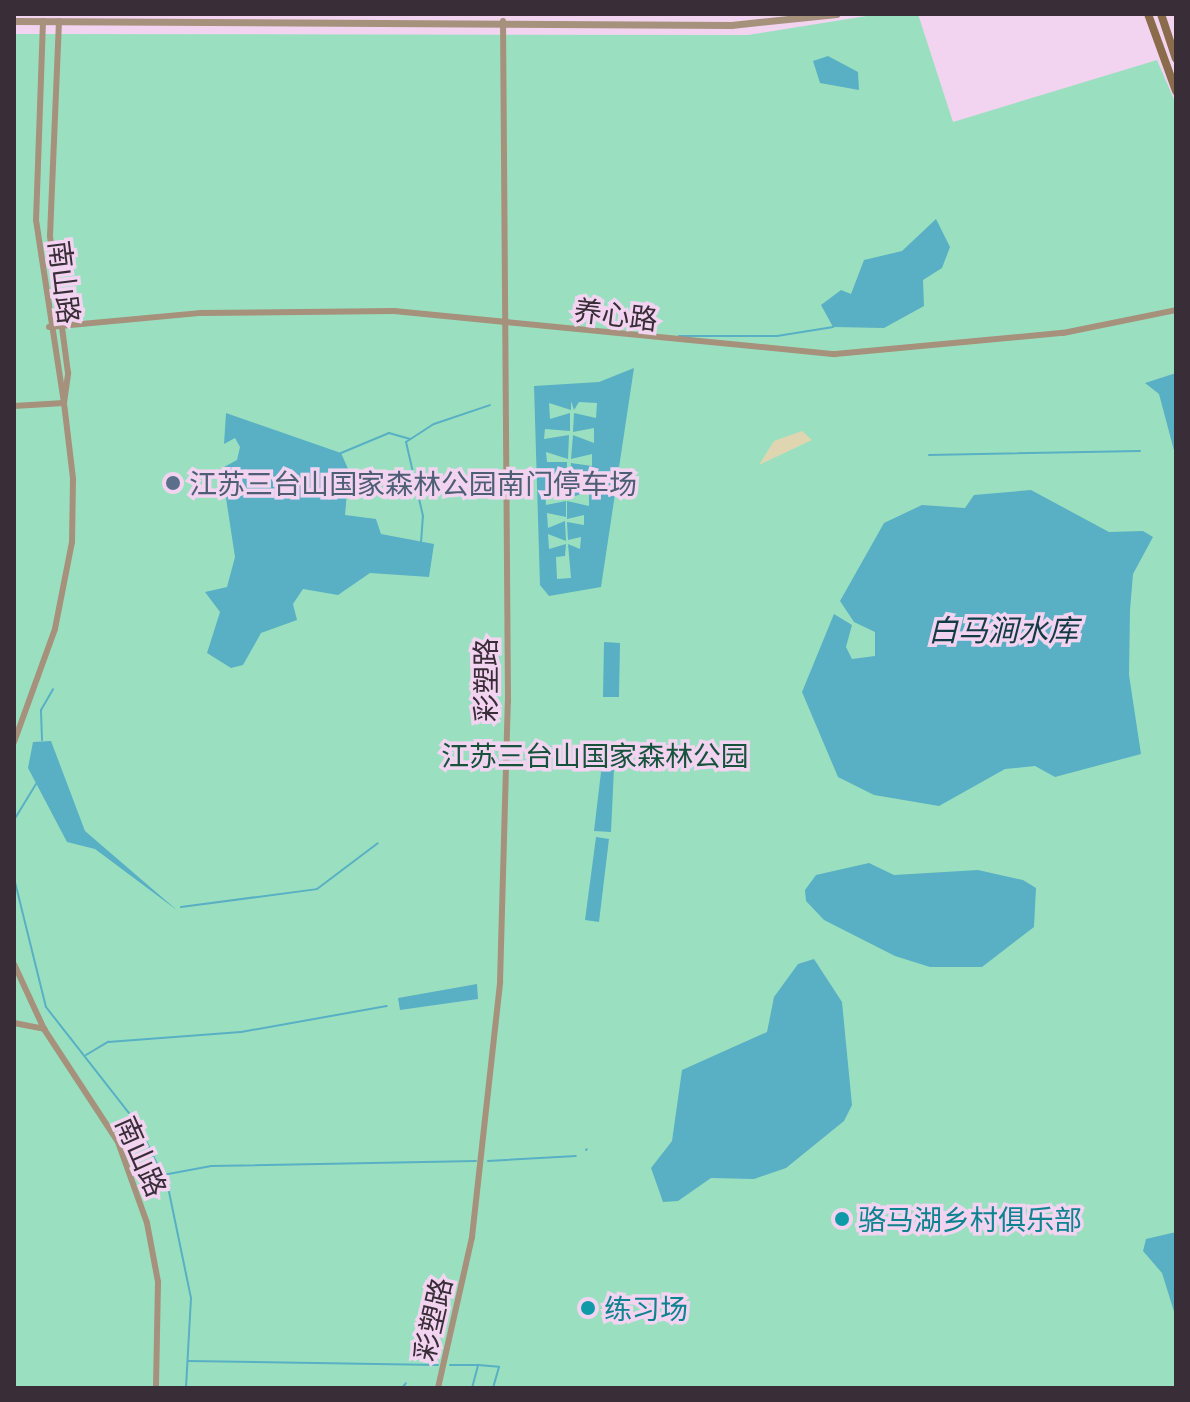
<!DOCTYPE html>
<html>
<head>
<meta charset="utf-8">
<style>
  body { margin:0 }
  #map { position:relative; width:1190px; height:1402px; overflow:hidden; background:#f2d4f0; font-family:"Open Sans","Noto Sans SC",sans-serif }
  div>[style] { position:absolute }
  .green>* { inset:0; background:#9ae0c0 }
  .sand>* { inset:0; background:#dfd6b1 }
  .water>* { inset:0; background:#59afc4 }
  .stream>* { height:2px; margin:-1px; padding:0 1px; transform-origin:1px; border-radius:1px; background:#59afc4 }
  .minor>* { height:6px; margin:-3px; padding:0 3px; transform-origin:3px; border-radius:3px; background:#a6917c }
  .tertiary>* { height:7px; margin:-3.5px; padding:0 3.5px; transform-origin:3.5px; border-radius:3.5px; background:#a6917c }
  .secondary>* { height:8px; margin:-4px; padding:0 4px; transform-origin:4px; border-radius:4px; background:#8a6b4b }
  .dots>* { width:22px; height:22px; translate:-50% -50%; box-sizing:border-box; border:4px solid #f2d4f0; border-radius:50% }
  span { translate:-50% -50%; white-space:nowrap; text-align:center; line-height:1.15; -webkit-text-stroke:7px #f2d4f0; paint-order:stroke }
  .street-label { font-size:28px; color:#392d38 }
  .service-label { font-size:28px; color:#4e5e75 }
  .left { translate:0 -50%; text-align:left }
  .park-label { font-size:28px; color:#17523c }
  .culture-label { font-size:28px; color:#0d838f }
  .water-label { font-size:30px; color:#133b45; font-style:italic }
  .frame { position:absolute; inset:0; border:16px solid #392d38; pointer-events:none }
</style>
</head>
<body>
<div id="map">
  <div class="green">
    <div style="clip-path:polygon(879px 14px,918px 14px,953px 122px,1157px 60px,1176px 104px,1176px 1388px,14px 1388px,14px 34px,748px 35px)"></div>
  </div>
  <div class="sand">
    <div style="clip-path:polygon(802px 431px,812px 440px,759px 465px,774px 441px)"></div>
  </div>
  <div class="water">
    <div style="clip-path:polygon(828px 56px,858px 72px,859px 90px,820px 83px,813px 61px)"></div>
    <div style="clip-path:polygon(936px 219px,950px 247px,942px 268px,923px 280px,924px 306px,884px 328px,833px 327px,821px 305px,841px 290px,851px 294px,864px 260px,902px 251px)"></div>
    <div style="clip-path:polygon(evenodd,634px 368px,601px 587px,549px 596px,540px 585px,534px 386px,599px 382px,634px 368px,571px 401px,574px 410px,579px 402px,597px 403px,596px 418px,574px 413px,573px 432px,594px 428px,594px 443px,573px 435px,571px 459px,592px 454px,592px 466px,571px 463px,570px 477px,591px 472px,591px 485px,569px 481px,568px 498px,589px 492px,589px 506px,567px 501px,567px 519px,584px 515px,584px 525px,567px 522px,568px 540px,581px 537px,580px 549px,568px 544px,571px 578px,557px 579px,556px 557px,565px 556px,566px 544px,549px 549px,548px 534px,566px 541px,565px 521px,548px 528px,547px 513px,566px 517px,566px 501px,546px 505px,545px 491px,566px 497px,566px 479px,549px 482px,548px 473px,567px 476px,567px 462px,547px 462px,546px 452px,568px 459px,569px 435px,544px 439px,545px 429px,570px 431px,570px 413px,550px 419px,549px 403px,571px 410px,571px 401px)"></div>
    <div style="clip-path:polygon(1176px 373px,1176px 458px,1159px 394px,1145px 383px)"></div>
    <div style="clip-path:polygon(226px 413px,341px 453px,349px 471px,345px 515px,376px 519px,381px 534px,434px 544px,429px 577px,370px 573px,338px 595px,303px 589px,293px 604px,297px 620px,261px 633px,243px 665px,231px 668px,207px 653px,220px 612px,205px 592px,227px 587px,235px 557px,224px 485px,224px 467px,237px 460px,240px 447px,235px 438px,224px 444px)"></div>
    <div style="clip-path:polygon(1031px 490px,1109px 532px,1143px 531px,1153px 537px,1133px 574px,1130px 610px,1129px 675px,1141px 754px,1055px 777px,1035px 766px,1005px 769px,939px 806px,874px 795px,838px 777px,802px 692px,834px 614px,852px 625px,846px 647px,852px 659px,875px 656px,875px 632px,854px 622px,840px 601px,884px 523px,922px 505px,965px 508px,974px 495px)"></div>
    <div style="clip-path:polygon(604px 642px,620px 643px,619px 697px,603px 697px)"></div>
    <div style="clip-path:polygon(51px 741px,85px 831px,178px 911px,95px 849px,67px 842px,28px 768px,33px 742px)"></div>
    <div style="clip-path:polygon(604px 747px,615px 747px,611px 832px,594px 831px)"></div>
    <div style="clip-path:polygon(596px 837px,609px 839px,599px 922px,585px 920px)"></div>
    <div style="clip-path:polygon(869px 863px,894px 875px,978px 870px,1023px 880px,1036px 888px,1034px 927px,982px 967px,930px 967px,895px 956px,824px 920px,806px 901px,805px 890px,816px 875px)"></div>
    <div style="clip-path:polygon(814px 959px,842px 1002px,852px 1105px,844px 1121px,786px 1168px,754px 1179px,711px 1178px,678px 1201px,663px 1202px,651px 1168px,672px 1141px,682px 1070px,767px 1032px,774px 997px,798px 964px)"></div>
    <div style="clip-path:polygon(477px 984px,478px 999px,400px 1010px,398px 998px)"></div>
    <div style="clip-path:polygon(1176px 1232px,1176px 1318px,1162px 1273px,1143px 1251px,1146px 1239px)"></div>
  </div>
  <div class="stream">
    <div style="left:679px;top:336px;width:98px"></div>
    <div style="left:777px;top:336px;width:57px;rotate:-9.1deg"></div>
    <div style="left:341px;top:453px;width:52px;rotate:-22.6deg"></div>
    <div style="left:389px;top:433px;width:22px;rotate:16deg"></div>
    <div style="left:929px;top:455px;width:211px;rotate:-1.1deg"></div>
    <div style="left:421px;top:543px;width:27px;rotate:-86deg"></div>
    <div style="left:423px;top:516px;width:76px;rotate:-102.9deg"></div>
    <div style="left:406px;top:442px;width:33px;rotate:-33deg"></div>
    <div style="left:434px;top:424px;width:59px;rotate:-18.7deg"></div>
    <div style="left:42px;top:740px;width:30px;rotate:-92deg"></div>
    <div style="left:41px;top:710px;width:24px;rotate:-60deg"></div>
    <div style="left:14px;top:820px;width:42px;rotate:-58.6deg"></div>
    <div style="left:14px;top:878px;width:133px;rotate:76.1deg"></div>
    <div style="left:46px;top:1007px;width:151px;rotate:52deg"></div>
    <div style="left:139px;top:1126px;width:68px;rotate:64.6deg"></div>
    <div style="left:168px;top:1187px;width:113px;rotate:78.3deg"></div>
    <div style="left:191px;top:1298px;width:90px;rotate:93.2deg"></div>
    <div style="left:181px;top:907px;width:137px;rotate:-7.5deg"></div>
    <div style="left:317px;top:889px;width:76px;rotate:-37deg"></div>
    <div style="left:86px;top:1055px;width:26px;rotate:-31deg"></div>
    <div style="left:108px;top:1042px;width:133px;rotate:-4.3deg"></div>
    <div style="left:241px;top:1032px;width:148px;rotate:-10.1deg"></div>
    <div style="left:586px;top:1150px;width:1px;rotate:-45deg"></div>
    <div style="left:488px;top:1161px;width:88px;rotate:-3.3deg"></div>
    <div style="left:163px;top:1175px;width:49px;rotate:-10.6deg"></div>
    <div style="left:211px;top:1166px;width:265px;rotate:-1.1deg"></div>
    <div style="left:188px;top:1361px;width:250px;rotate:0.9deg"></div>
    <div style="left:450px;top:1365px;width:27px"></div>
    <div style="left:402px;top:1388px;width:6px;rotate:-51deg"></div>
    <div style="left:472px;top:1388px;width:24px;rotate:-75deg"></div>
    <div style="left:478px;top:1365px;width:21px;rotate:5deg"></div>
    <div style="left:499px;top:1367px;width:22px;rotate:106deg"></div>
  </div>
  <div class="minor">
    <div style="left:43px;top:21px;width:199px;rotate:92deg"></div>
    <div style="left:36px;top:220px;width:185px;rotate:81.3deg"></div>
    <div style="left:64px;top:403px;width:30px;rotate:-82deg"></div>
    <div style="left:68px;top:373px;width:138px;rotate:-97.5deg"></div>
    <div style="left:50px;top:236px;width:215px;rotate:-87.6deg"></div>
    <div style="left:49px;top:327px;width:153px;rotate:-5.3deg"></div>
    <div style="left:201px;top:313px;width:193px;rotate:-0.6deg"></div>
    <div style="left:394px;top:311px;width:443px;rotate:5.6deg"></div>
    <div style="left:835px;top:354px;width:229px;rotate:-5.3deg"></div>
    <div style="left:1063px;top:333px;width:115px;rotate:-11.5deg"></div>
    <div style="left:14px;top:406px;width:50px;rotate:-3.4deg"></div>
    <div style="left:64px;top:403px;width:77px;rotate:83.2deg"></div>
    <div style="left:73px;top:479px;width:63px;rotate:90.9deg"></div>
    <div style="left:72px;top:542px;width:89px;rotate:101.1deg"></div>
    <div style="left:55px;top:629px;width:120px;rotate:109.9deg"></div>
    <div style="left:14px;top:964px;width:72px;rotate:65.2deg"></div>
    <div style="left:44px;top:1029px;width:135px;rotate:56.8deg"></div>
    <div style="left:118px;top:1142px;width:86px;rotate:70.3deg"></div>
    <div style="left:147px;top:1223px;width:60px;rotate:79.4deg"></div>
    <div style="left:158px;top:1282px;width:106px;rotate:91.1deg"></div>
    <div style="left:14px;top:1023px;width:31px;rotate:11deg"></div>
    <div style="left:438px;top:1388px;width:155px;rotate:-77.3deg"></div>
    <div style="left:472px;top:1237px;width:257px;rotate:-83.7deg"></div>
    <div style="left:500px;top:982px;width:280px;rotate:-88.4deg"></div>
    <div style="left:508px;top:702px;width:681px;rotate:-90.42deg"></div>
  </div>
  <div class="tertiary">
    <div style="left:14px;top:21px;width:717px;rotate:0.32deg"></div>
    <div style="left:731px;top:25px;width:106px;rotate:-6deg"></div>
  </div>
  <div class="secondary">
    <div style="left:1148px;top:14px;width:82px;rotate:70deg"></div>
    <div style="left:1161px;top:14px;width:47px;rotate:71.6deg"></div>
  </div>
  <div class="dots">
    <div style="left:173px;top:483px;background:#5c6f8a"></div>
    <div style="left:842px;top:1219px;background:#0f9aa8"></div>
    <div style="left:588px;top:1308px;background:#0f9aa8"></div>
  </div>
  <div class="street-label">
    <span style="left:65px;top:282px;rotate:83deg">南山路</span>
    <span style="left:616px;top:314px;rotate:7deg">养心路</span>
    <span style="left:485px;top:680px;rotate:-90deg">彩塑路</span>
    <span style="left:142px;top:1156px;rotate:66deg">南山路</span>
    <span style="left:432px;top:1319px;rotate:-77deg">彩塑路</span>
  </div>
  <div class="service-label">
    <span class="left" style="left:189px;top:483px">江苏三台山国家森林公园南门停车场</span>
  </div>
  <div class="park-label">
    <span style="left:595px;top:755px">江苏三台山国家森林公园</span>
  </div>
  <div class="culture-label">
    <span class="left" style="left:858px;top:1219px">骆马湖乡村俱乐部</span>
    <span class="left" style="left:604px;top:1308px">练习场</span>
  </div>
  <div class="water-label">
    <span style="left:1003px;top:630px">白马涧水库</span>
  </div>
  <div class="frame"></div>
</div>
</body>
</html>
